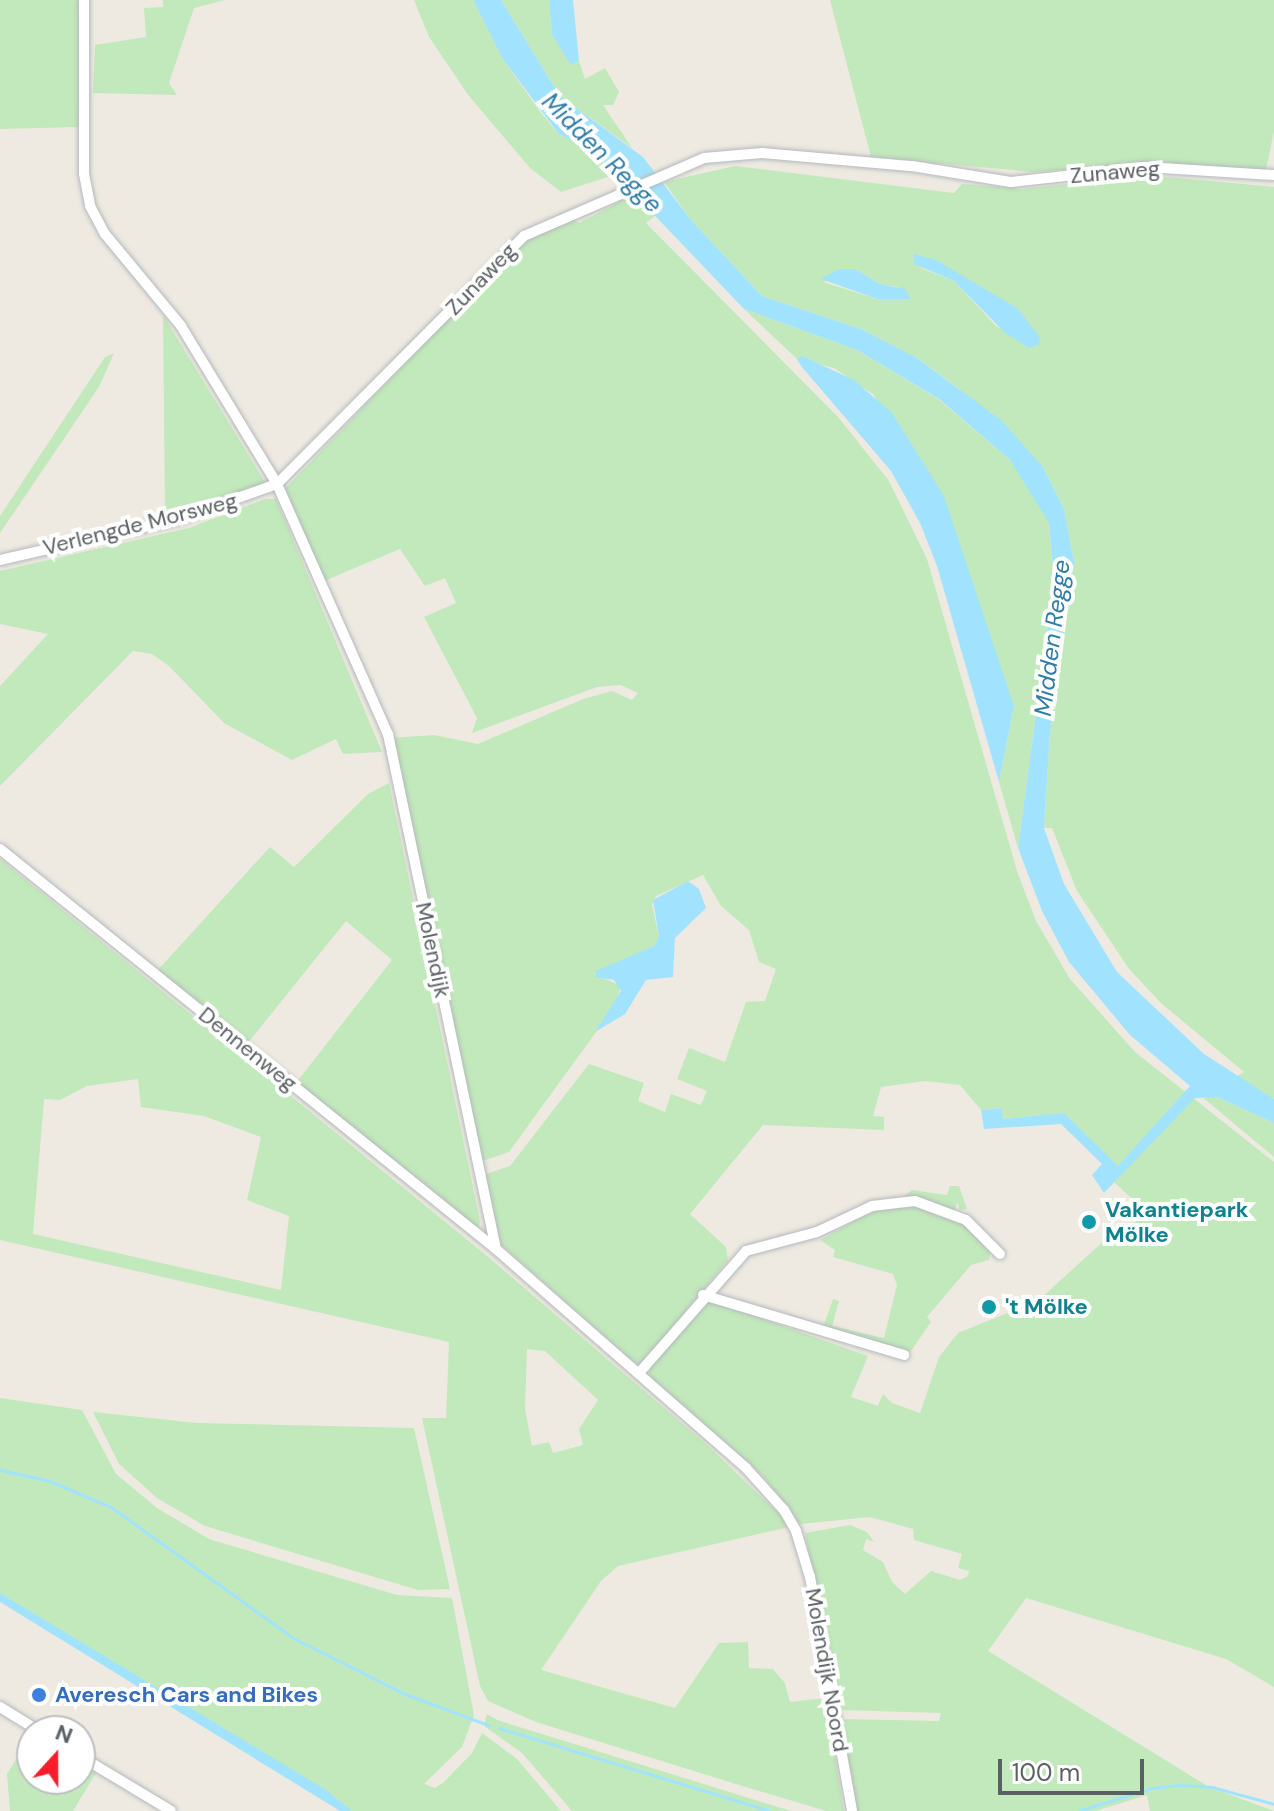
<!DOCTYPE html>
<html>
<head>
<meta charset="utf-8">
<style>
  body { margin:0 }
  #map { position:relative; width:1274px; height:1811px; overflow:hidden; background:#eeeae1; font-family:"DM Sans",sans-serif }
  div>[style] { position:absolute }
  .green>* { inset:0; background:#c2e9bb }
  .water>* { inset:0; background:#a1e3ff }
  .stream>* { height:3px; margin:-1.5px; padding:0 1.5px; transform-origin:1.5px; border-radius:1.5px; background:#a1e3ff }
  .roads { filter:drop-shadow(0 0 2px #b4b9bd) drop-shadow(0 0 2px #b4b9bd) }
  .minor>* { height:10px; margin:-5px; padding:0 5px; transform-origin:5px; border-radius:5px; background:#fff }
  .dots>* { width:22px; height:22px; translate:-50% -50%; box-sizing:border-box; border:4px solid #fff; border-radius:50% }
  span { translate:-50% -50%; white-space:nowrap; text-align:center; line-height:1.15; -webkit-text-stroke:8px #fff; paint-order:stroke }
  .street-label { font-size:22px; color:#5a6064 }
  .culture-label { font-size:22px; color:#0d838f; font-weight:700 }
  .left { translate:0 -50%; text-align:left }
  .shop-label { font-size:22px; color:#366cbe; font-weight:700 }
  .water-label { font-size:24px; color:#307ca8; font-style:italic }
  .north { position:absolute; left:16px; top:1715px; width:80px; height:80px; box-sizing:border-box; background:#fff; border:2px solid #bdbfc1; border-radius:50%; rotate:21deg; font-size:22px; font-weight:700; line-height:32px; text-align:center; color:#5a6064 }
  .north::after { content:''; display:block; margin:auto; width:28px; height:36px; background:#fa1c2b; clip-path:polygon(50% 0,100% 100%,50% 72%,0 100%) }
  .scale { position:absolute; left:998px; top:1759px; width:146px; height:36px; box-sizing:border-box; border:4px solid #5a6064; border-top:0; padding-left:10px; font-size:24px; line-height:28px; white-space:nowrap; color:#5a6064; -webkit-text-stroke:6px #fff; paint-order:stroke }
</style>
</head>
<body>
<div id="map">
  <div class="green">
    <div style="clip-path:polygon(0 0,78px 0,82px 29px,78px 127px,0 129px)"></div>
    <div style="clip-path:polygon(163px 0,225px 0,194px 8px,169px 83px,177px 95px,93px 93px,95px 45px,146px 37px,144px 8px,163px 7px)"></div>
    <div style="clip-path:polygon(414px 0,473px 0,502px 58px,541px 113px,558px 133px,597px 155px,614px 175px,561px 192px,530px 168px,469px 96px,429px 37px)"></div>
    <div style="clip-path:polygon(501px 0,549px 0,552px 35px,572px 64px,579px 61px,585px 79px,605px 68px,619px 92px,613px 105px,603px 105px,632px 148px,560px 96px)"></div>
    <div style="clip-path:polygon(830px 0,1274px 0,1274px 131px,1266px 170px,1146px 163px,1033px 172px,871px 157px)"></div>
    <div style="clip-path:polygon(evenodd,735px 166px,954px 193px,962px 184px,1023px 189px,1145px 175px,1274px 187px,1274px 1099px,1234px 1078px,1244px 1072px,1162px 1004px,1129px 969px,1077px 891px,1052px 828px,1044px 828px,1050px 732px,1074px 562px,1064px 509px,1043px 467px,957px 387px,917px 358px,861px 329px,762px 296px,691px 220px,664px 182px,735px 166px,918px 267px,961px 276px,1017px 308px,1036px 347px,996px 326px,954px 281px,918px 267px,735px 166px,855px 269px,880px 284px,898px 287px,911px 299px,877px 299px,823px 282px,855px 269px)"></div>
    <div style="clip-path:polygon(633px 195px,655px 216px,646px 223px,838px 417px,889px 481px,927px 559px,1017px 871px,1036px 921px,1070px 979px,1135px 1052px,1274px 1162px,1274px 1687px,1226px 1659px,1026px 1598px,988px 1651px,1209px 1787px,1274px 1811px,1150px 1811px,1147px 1795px,1096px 1811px,856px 1811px,841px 1719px,939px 1721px,941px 1713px,839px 1710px,805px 1533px,850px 1525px,867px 1532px,874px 1542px,866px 1539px,863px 1550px,883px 1562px,892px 1582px,905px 1594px,931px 1571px,960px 1580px,968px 1576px,969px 1571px,958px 1568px,962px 1554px,914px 1540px,913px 1529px,870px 1517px,800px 1524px,762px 1475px,649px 1376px,650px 1366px,702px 1302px,712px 1301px,868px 1356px,851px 1397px,878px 1406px,883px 1394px,892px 1403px,920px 1413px,939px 1357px,958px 1333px,1010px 1312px,1011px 1305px,1040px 1299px,1119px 1227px,1133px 1242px,1130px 1227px,1143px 1209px,1114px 1182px,1124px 1172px,1064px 1114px,1002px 1119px,1001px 1108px,981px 1110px,960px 1085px,925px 1081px,881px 1087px,873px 1116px,884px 1117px,884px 1130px,763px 1125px,690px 1214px,726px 1247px,728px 1260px,642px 1364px,633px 1362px,499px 1243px,483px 1175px,510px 1166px,589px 1064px,644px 1083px,638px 1101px,665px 1112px,671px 1094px,701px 1105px,707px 1091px,677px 1079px,689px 1048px,725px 1062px,746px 1002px,765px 1001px,776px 969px,759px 962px,749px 930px,721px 906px,703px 875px,656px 896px,652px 905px,659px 937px,654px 946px,594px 974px,621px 986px,615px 1006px,509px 1152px,480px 1162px,390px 738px,434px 735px,478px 744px,583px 699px,612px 691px,632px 700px,638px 693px,621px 685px,597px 687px,472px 733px,477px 718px,424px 617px,456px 603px,445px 578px,425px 586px,400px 549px,324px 581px,285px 489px,520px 243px,567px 217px,579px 223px)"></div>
    <div style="clip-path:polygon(744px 309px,857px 350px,938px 399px,1010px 460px,1038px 500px,1049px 523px,1054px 579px,1018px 848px,999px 782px,1014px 706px,874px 395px,834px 368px,797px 359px)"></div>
    <div style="clip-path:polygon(163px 315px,266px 484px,165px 514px)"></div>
    <div style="clip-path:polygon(114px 353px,99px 387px,0 533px,0 516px,105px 357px)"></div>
    <div style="clip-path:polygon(265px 499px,276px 499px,382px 752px,343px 754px,336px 739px,292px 760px,224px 723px,169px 666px,152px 654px,133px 651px,0 786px,0 686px,48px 634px,0 624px,0 571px,189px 528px)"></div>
    <div style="clip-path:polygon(389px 783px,480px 1221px,478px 1231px,296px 1083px,392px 960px,346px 921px,247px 1044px,157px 971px,270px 847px,294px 867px,368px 794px)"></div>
    <div style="clip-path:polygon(evenodd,0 859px,487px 1256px,706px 1444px,781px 1516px,789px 1527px,618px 1566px,601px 1581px,541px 1670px,675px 1708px,719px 1643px,748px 1642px,749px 1668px,773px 1669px,785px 1683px,790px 1702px,825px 1698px,844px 1811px,826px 1811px,739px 1785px,536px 1722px,488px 1701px,480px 1686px,422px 1418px,446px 1418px,449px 1342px,0 1240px,0 859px,138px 1079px,141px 1107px,204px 1116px,261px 1137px,247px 1200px,289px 1216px,281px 1290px,33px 1234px,44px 1099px,60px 1100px,87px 1086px,138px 1079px,0 859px,527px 1349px,545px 1351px,598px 1400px,579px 1429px,583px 1445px,553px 1453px,549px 1442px,532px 1446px,525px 1409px,527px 1349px)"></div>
    <div style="clip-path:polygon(1201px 1096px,1217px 1097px,1274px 1123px,1274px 1157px)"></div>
    <div style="clip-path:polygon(950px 1186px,959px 1186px,967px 1209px,960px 1210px,957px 1202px,955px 1211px,902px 1198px,912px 1190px,947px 1195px)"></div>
    <div style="clip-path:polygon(913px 1205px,967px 1223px,990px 1253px,989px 1260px,971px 1265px,927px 1317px,931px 1322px,911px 1351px,895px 1352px,822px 1330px,833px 1299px,839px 1301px,832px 1326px,884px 1338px,897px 1285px,893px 1274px,833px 1257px,835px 1250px,820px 1240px,878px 1208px)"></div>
    <div style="clip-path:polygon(0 1398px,82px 1410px,116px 1474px,157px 1508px,209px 1539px,397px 1595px,452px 1598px,474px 1715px,462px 1747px,424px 1784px,435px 1788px,444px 1782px,472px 1753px,482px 1733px,517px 1759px,561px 1811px,352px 1811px,0 1593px)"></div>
    <div style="clip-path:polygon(93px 1412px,197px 1423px,414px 1428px,450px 1589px,418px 1590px,205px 1526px,157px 1498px,119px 1464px)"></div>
    <div style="clip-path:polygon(487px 1714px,497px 1720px,791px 1811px,572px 1811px,522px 1753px,484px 1726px)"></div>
    <div style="clip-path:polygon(31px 1735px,32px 1779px,80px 1779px,80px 1764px,96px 1773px,73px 1811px,10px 1811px,7px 1774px)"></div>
  </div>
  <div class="water">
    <div style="clip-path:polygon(473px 0,501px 0,560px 96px,643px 157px,691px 220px,762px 296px,861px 329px,917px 358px,1001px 420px,1043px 467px,1064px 509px,1074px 562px,1050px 732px,1044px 828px,1064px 884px,1117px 972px,1204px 1054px,1274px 1099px,1274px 1123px,1217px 1097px,1195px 1098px,1104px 1193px,1092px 1175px,1102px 1164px,1061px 1124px,984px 1129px,981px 1110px,1001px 1108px,1003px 1119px,1064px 1113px,1118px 1166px,1190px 1086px,1130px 1035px,1069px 962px,1042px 911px,1018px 848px,1054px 579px,1049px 523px,1010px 460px,939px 399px,857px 350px,744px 309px,597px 155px,558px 133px,502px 58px)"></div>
    <div style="clip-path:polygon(549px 0,573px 0,579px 61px,571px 65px,552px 35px)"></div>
    <div style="clip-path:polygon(914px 254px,936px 260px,1017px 308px,1039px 336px,1040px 344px,1029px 348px,1004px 332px,954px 281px,914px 264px)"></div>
    <div style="clip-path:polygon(839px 269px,855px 269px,880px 284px,905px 289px,911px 299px,877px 299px,821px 279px)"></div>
    <div style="clip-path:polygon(802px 356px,854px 380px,892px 413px,944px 496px,1014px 706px,999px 782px,937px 566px,920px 523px,891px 471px,801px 366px,797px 359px)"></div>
    <div style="clip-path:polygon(688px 881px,699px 889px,706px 908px,675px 938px,673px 977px,646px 980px,625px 1014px,595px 1032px,621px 991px,614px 980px,595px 977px,596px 971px,654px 946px,659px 937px,653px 900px)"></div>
    <div style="clip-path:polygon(0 1593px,326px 1790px,352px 1811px,340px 1811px,0 1602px)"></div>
  </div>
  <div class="stream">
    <div style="left:0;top:1470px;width:48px;rotate:12deg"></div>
    <div style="left:47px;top:1480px;width:69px;rotate:22.9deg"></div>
    <div style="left:111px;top:1507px;width:226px;rotate:35.7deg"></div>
    <div style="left:295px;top:1639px;width:123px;rotate:26.6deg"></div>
    <div style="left:405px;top:1694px;width:89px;rotate:20.5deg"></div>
    <div style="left:499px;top:1728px;width:283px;rotate:17deg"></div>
    <div style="left:1078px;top:1811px;width:77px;rotate:-17.3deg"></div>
    <div style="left:1152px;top:1788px;width:30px;rotate:-6deg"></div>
    <div style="left:1182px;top:1785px;width:30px;rotate:4deg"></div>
    <div style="left:1212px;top:1787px;width:64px;rotate:15.3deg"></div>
  </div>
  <div class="roads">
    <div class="minor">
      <div style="left:84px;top:0;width:174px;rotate:90deg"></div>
      <div style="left:84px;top:174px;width:33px;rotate:79deg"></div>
      <div style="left:90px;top:206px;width:32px;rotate:62deg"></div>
      <div style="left:105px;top:234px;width:119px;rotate:50.4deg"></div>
      <div style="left:181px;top:326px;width:185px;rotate:58.7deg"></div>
      <div style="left:277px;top:484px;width:350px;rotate:-45.1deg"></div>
      <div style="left:524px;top:236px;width:196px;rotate:-23.4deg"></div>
      <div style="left:704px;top:158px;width:58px;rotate:-4.9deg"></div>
      <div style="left:762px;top:153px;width:151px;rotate:5deg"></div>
      <div style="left:912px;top:166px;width:100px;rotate:9.2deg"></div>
      <div style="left:1011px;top:182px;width:136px;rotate:-6.3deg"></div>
      <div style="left:1146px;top:167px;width:128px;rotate:3.6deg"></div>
      <div style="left:0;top:560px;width:184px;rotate:-12.9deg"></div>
      <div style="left:179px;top:519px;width:104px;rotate:-19.7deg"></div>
      <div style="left:277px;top:484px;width:274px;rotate:66.1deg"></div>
      <div style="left:388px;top:734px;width:526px;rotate:78.16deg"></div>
      <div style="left:0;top:849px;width:637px;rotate:38.88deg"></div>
      <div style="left:496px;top:1249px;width:332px;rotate:41.2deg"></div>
      <div style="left:746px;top:1468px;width:57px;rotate:47.9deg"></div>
      <div style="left:784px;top:1510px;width:24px;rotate:60deg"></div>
      <div style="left:796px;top:1531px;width:48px;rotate:73.1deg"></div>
      <div style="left:810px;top:1577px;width:238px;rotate:79.8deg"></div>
      <div style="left:703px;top:1295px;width:210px;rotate:16.6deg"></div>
      <div style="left:639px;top:1373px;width:162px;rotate:-48.7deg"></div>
      <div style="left:746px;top:1251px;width:73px;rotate:-15deg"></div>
      <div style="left:817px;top:1232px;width:61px;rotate:-25.3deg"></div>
      <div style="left:872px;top:1206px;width:43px;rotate:-6.6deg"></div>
      <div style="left:915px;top:1201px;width:54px;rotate:20.4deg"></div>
      <div style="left:966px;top:1220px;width:48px;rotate:45deg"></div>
      <div style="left:0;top:1707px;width:46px;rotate:31.6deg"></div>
      <div style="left:80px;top:1756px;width:106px;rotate:31.1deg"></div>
    </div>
  </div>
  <div class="dots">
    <div style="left:1089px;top:1222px;background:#0f9aa8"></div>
    <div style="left:989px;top:1307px;background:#0f9aa8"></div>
    <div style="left:39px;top:1695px;background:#3f7fe0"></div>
  </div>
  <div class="street-label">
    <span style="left:1115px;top:172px;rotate:-5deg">Zunaweg</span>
    <span style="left:481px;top:279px;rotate:-46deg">Zunaweg</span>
    <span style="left:140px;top:524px;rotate:-14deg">Verlengde Morsweg</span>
    <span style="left:433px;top:950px;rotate:78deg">Molendijk</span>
    <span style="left:248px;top:1049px;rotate:39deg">Dennenweg</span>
    <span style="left:827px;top:1670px;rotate:80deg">Molendijk Noord</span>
  </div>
  <div class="culture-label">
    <span class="left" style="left:1105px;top:1222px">Vakantiepark<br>Mölke</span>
    <span class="left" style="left:1005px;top:1307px">'t Mölke</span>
  </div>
  <div class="shop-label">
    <span class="left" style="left:55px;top:1695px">Averesch Cars and Bikes</span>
  </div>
  <div class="water-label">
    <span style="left:602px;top:153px;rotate:45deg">Midden Regge</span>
    <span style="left:1052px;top:638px;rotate:-83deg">Midden Regge</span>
  </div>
  <div class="north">N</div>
  <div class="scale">100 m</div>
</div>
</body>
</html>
